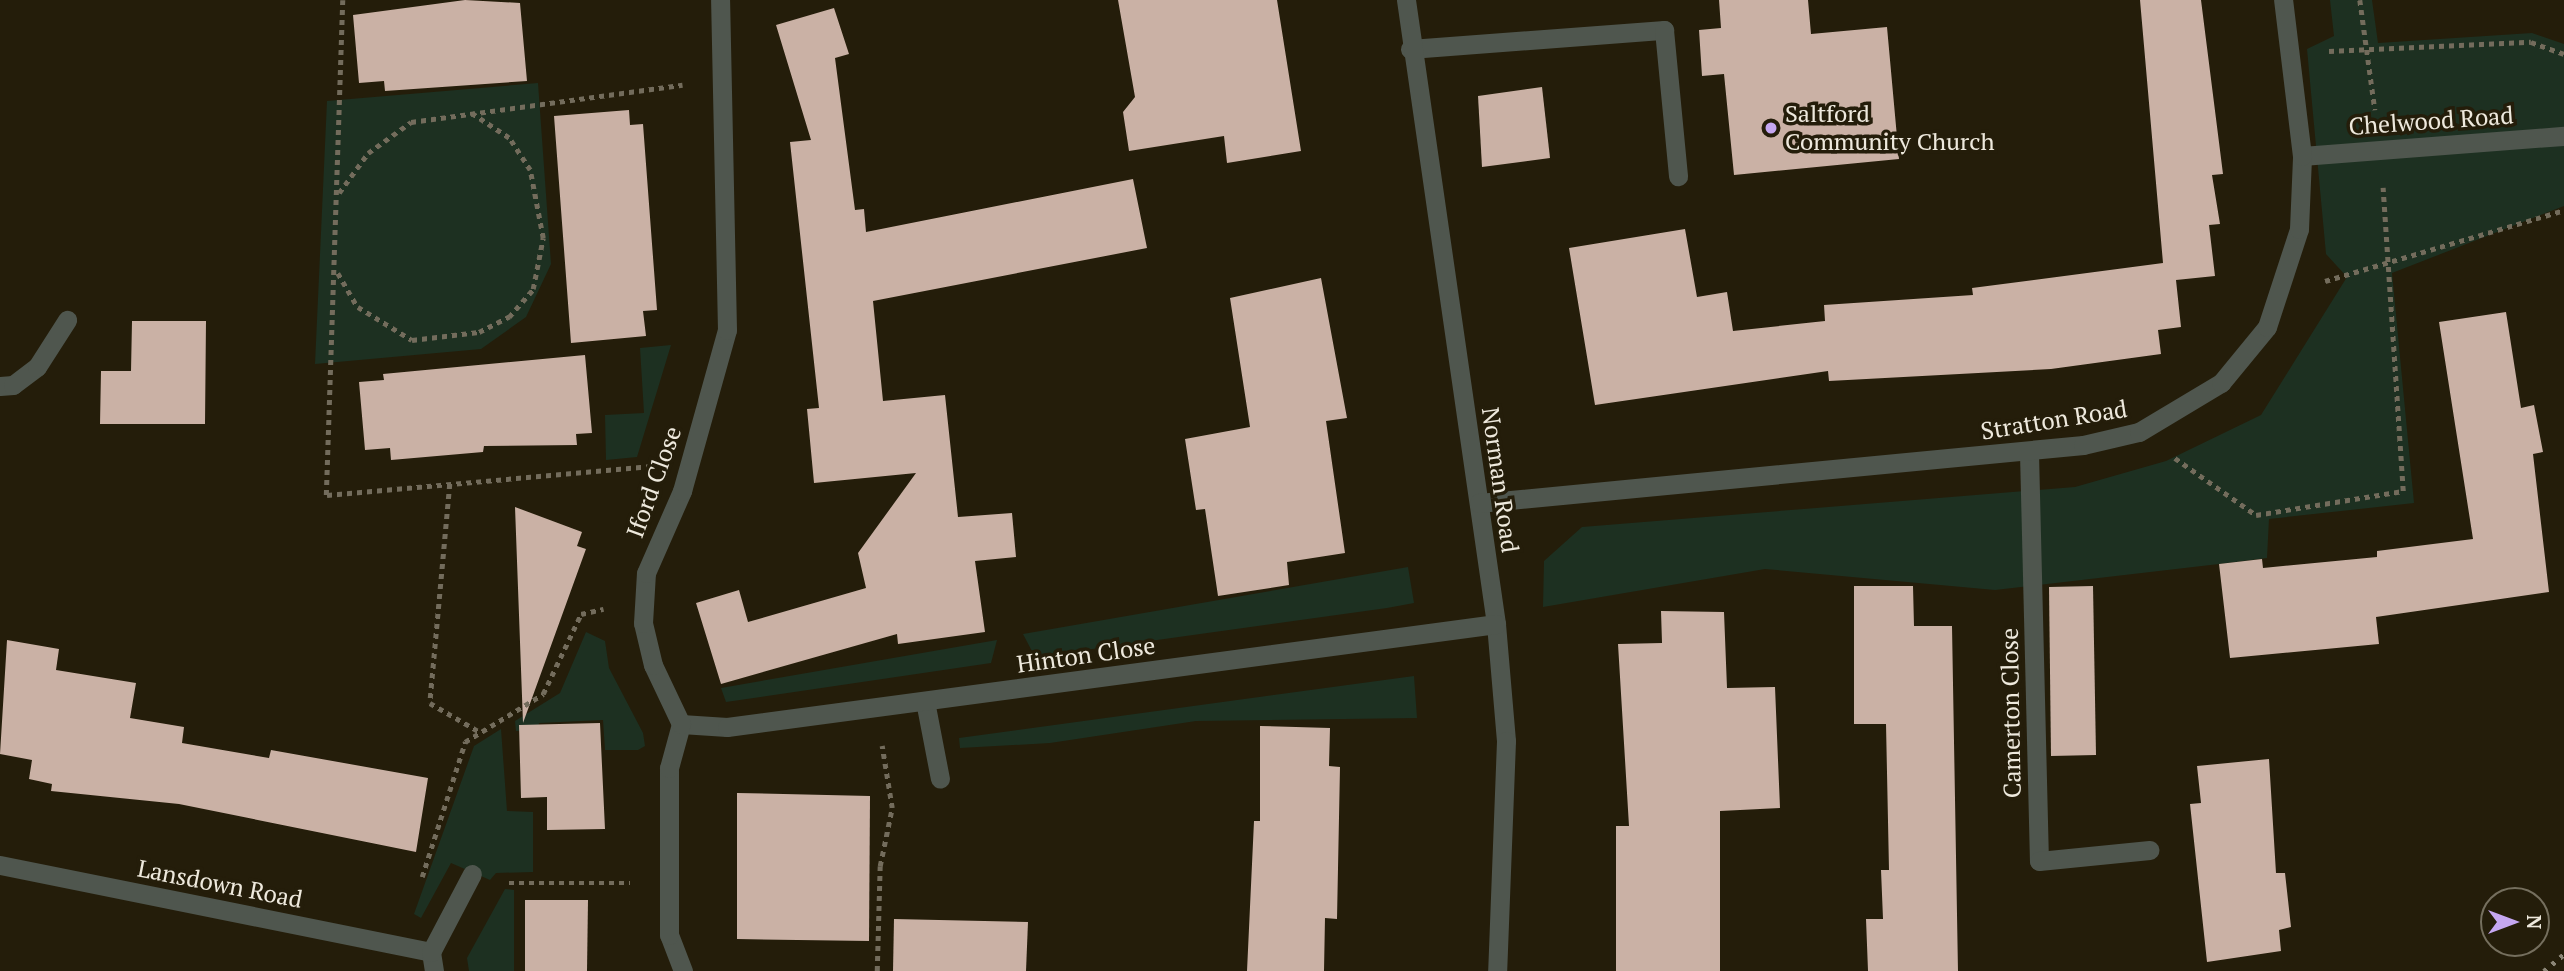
<!DOCTYPE html>
<html>
<head>
<meta charset="utf-8">
<style>
  body { margin:0 }
  #map { position:relative; width:2564px; height:971px; overflow:hidden; background:#241d0a; font-family:"PT Serif",serif }
  div>[style] { position:absolute }
  .green>* { inset:0; background:#1d3021 }
  .building>* { inset:0; background:#cab1a5 }
  .path>* { height:4.5px; margin-top:-2.25px; transform-origin:0; background:repeating-linear-gradient(90deg,#736c5c 0 5px,transparent 0 10px) }
  .service>* { height:19px; margin:-9.5px; padding:0 9.5px; transform-origin:9.5px; border-radius:9.5px; background:#4f564e }
  .minor>* { height:19px; margin:-9.5px; padding:0 9.5px; transform-origin:9.5px; border-radius:9.5px; background:#4f564e }
  .rail>* { height:5px; margin-top:-2.5px; transform-origin:0; background:repeating-linear-gradient(90deg,#8b8576 0 3.5px,transparent 0 10.5px) }
  .dots>* { width:19px; height:19px; translate:-50% -50%; box-sizing:border-box; border:4px solid #241d0a; border-radius:50% }
  span { translate:-50% -50%; white-space:nowrap; text-align:center; line-height:1.15; -webkit-text-stroke:7px #241d0a; paint-order:stroke }
  .poi-label { font-size:24px; color:#eee9dd }
  .left { translate:0 -50%; text-align:left }
  .street-label { font-size:24px; color:#eee9dd }
  .north { position:absolute; left:2480px; top:887px; width:70px; height:70px; box-sizing:border-box; background:#241d0a; border:2px solid #756f5e; border-radius:50%; rotate:90deg; font-size:19px; font-weight:700; line-height:28px; text-align:center; color:#eee9dd }
  .north::after { content:''; display:block; margin:auto; width:24px; height:32px; background:#c5a7f1; clip-path:polygon(50% 0,100% 100%,50% 72%,0 100%) }
</style>
</head>
<body>
<div id="map">
  <div class="green">
    <div style="clip-path:polygon(2330px 0,2372px 0,2378px 43px,2532px 33px,2564px 44px,2564px 206px,2392px 273px,2414px 503px,2269px 519px,2267px 558px,2219px 564px,1995px 590px,1765px 569px,1543px 607px,1544px 561px,1582px 527px,2075px 487px,2166px 461px,2261px 415px,2347px 277px,2326px 254px,2307px 49px,2334px 36px)"></div>
    <div style="clip-path:polygon(538px 83px,551px 264px,526px 317px,481px 349px,315px 364px,327px 101px)"></div>
    <div style="clip-path:polygon(671px 345px,637px 457px,606px 460px,605px 415px,644px 413px,640px 348px)"></div>
    <div style="clip-path:polygon(1408px 567px,1414px 603px,1387px 608px,1035px 657px,1023px 634px)"></div>
    <div style="clip-path:polygon(586px 632px,605px 641px,609px 668px,643px 733px,645px 746px,638px 750px,605px 750px,603px 720px,539px 723px,538px 730px,516px 731px,515px 721px,560px 693px)"></div>
    <div style="clip-path:polygon(997px 640px,991px 663px,726px 702px,721px 688px)"></div>
    <div style="clip-path:polygon(1414px 676px,1417px 718px,1196px 721px,1050px 743px,960px 748px,959px 738px)"></div>
    <div style="clip-path:polygon(501px 729px,507px 811px,533px 812px,533px 872px,496px 873px,490px 880px,451px 863px,421px 918px,414px 914px,474px 746px)"></div>
    <div style="clip-path:polygon(505px 889px,514px 890px,514px 971px,469px 971px,467px 958px)"></div>
  </div>
  <div class="building">
    <div style="clip-path:polygon(465px 0,520px 3px,527px 81px,385px 91px,384px 81px,359px 83px,353px 15px)"></div>
    <div style="clip-path:polygon(1118px 0,1277px 0,1301px 151px,1227px 163px,1224px 136px,1129px 151px,1123px 112px,1135px 97px)"></div>
    <div style="clip-path:polygon(1719px 0,1808px 0,1811px 34px,1887px 27px,1899px 159px,1734px 175px,1724px 74px,1702px 76px,1699px 30px,1721px 28px)"></div>
    <div style="clip-path:polygon(2140px 0,2201px 0,2223px 174px,2212px 175px,2220px 224px,2209px 225px,2215px 276px,2176px 280px,2181px 327px,2158px 330px,2161px 354px,2051px 369px,1829px 381px,1828px 371px,1595px 405px,1569px 248px,1685px 229px,1697px 297px,1727px 292px,1733px 331px,1825px 321px,1824px 305px,1973px 295px,1972px 288px,2163px 263px)"></div>
    <div style="clip-path:polygon(834px 8px,849px 54px,835px 58px,855px 210px,864px 209px,866px 232px,1133px 179px,1147px 248px,873px 301px,883px 401px,945px 395px,958px 517px,1012px 513px,1016px 557px,975px 561px,985px 632px,898px 644px,897px 634px,721px 684px,696px 603px,739px 590px,748px 622px,866px 588px,858px 553px,916px 473px,814px 483px,807px 409px,819px 408px,790px 142px,811px 140px,776px 25px)"></div>
    <div style="clip-path:polygon(1542px 87px,1550px 158px,1482px 167px,1478px 96px)"></div>
    <div style="clip-path:polygon(629px 110px,630px 125px,643px 124px,657px 310px,643px 311px,646px 336px,571px 343px,554px 116px)"></div>
    <div style="clip-path:polygon(1321px 278px,1347px 418px,1326px 421px,1345px 553px,1287px 562px,1289px 585px,1218px 596px,1205px 509px,1196px 510px,1185px 439px,1250px 427px,1230px 298px)"></div>
    <div style="clip-path:polygon(2506px 312px,2521px 408px,2534px 405px,2543px 452px,2533px 454px,2549px 592px,2376px 617px,2379px 644px,2230px 658px,2219px 564px,2262px 559px,2263px 568px,2377px 557px,2377px 551px,2473px 539px,2439px 322px)"></div>
    <div style="clip-path:polygon(132px 321px,206px 321px,205px 424px,100px 424px,101px 371px,131px 371px)"></div>
    <div style="clip-path:polygon(585px 355px,592px 433px,576px 434px,577px 445px,484px 446px,483px 452px,391px 460px,390px 448px,365px 450px,359px 382px,384px 380px,383px 374px)"></div>
    <div style="clip-path:polygon(515px 507px,582px 532px,577px 546px,586px 549px,523px 723px)"></div>
    <div style="clip-path:polygon(1854px 586px,1913px 586px,1914px 626px,1952px 626px,1958px 971px,1868px 971px,1866px 919px,1883px 919px,1881px 870px,1889px 870px,1886px 724px,1854px 724px)"></div>
    <div style="clip-path:polygon(2093px 586px,2096px 755px,2051px 756px,2049px 587px)"></div>
    <div style="clip-path:polygon(1661px 611px,1724px 612px,1727px 688px,1775px 687px,1780px 808px,1720px 811px,1720px 971px,1616px 971px,1616px 826px,1629px 826px,1618px 644px,1662px 643px)"></div>
    <div style="clip-path:polygon(7px 640px,59px 649px,56px 670px,136px 683px,130px 718px,184px 727px,182px 743px,269px 758px,271px 750px,428px 778px,416px 852px,179px 804px,51px 791px,52px 784px,29px 779px,32px 760px,0 754px)"></div>
    <div style="clip-path:polygon(600px 723px,605px 829px,547px 830px,547px 797px,521px 798px,519px 725px)"></div>
    <div style="clip-path:polygon(1260px 726px,1330px 728px,1329px 766px,1340px 767px,1337px 919px,1325px 918px,1324px 971px,1247px 971px,1254px 821px,1260px 821px)"></div>
    <div style="clip-path:polygon(2269px 759px,2276px 873px,2285px 873px,2291px 927px,2279px 930px,2281px 951px,2207px 962px,2190px 804px,2201px 803px,2197px 766px)"></div>
    <div style="clip-path:polygon(737px 793px,870px 796px,869px 941px,737px 939px)"></div>
    <div style="clip-path:polygon(525px 900px,588px 900px,587px 971px,525px 971px)"></div>
    <div style="clip-path:polygon(894px 919px,1028px 922px,1026px 971px,893px 971px)"></div>
  </div>
  <div class="path">
    <div style="left:343px;top:0;width:495px;rotate:91.9deg"></div>
    <div style="left:327px;top:495px;width:323px;rotate:-5.1deg"></div>
    <div style="left:2360px;top:0;width:111px;rotate:82.2deg"></div>
    <div style="left:2329px;top:51px;width:202px;rotate:-2.6deg"></div>
    <div style="left:2531px;top:42px;width:35px;rotate:20deg"></div>
    <div style="left:339px;top:193px;width:49px;rotate:-54.1deg"></div>
    <div style="left:368px;top:153px;width:53px;rotate:-35.8deg"></div>
    <div style="left:411px;top:122px;width:274px;rotate:-7.8deg"></div>
    <div style="left:338px;top:273px;width:39px;rotate:60deg"></div>
    <div style="left:358px;top:307px;width:63px;rotate:31.4deg"></div>
    <div style="left:412px;top:340px;width:67px;rotate:-6.8deg"></div>
    <div style="left:479px;top:332px;width:34px;rotate:-27deg"></div>
    <div style="left:509px;top:317px;width:37px;rotate:-49deg"></div>
    <div style="left:533px;top:289px;width:52px;rotate:-78.9deg"></div>
    <div style="left:543px;top:238px;width:69px;rotate:-100.8deg"></div>
    <div style="left:530px;top:170px;width:38px;rotate:-123deg"></div>
    <div style="left:509px;top:138px;width:49px;rotate:-146.6deg"></div>
    <div style="left:2325px;top:281px;width:249px;rotate:-16.5deg"></div>
    <div style="left:2175px;top:458px;width:99px;rotate:35.1deg"></div>
    <div style="left:2256px;top:515px;width:149px;rotate:-9.3deg"></div>
    <div style="left:2403px;top:491px;width:304px;rotate:-93.8deg"></div>
    <div style="left:450px;top:484px;width:220px;rotate:95.2deg"></div>
    <div style="left:430px;top:703px;width:58px;rotate:30.1deg"></div>
    <div style="left:422px;top:877px;width:142px;rotate:-72.3deg"></div>
    <div style="left:465px;top:742px;width:92px;rotate:-31.6deg"></div>
    <div style="left:543px;top:694px;width:89px;rotate:-64.6deg"></div>
    <div style="left:581px;top:614px;width:23px;rotate:-13deg"></div>
    <div style="left:509px;top:883px;width:121px"></div>
    <div style="left:877px;top:971px;width:105px;rotate:-88.4deg"></div>
    <div style="left:880px;top:866px;width:59px;rotate:-78.3deg"></div>
    <div style="left:892px;top:808px;width:63px;rotate:-99.2deg"></div>
  </div>
  <div class="service">
    <div style="left:1410px;top:49px;width:255px;rotate:-4.3deg"></div>
    <div style="left:1664px;top:30px;width:147px;rotate:84.5deg"></div>
    <div style="left:0;top:386px;width:13px;rotate:-4deg"></div>
    <div style="left:13px;top:385px;width:30px;rotate:-37deg"></div>
    <div style="left:37px;top:367px;width:56px;rotate:-57.4deg"></div>
    <div style="left:925px;top:701px;width:79px;rotate:79.1deg"></div>
  </div>
  <div class="minor">
    <div style="left:1406px;top:0;width:630px;rotate:81.79deg"></div>
    <div style="left:1496px;top:624px;width:117px;rotate:85.1deg"></div>
    <div style="left:1506px;top:741px;width:230px;rotate:92.2deg"></div>
    <div style="left:2302px;top:156px;width:263px;rotate:-4.4deg"></div>
    <div style="left:2029px;top:453px;width:408px;rotate:88.6deg"></div>
    <div style="left:2039px;top:861px;width:111px;rotate:-5.7deg"></div>
    <div style="left:1479px;top:503px;width:607px;rotate:-5.49deg"></div>
    <div style="left:2083px;top:445px;width:57px;rotate:-13.1deg"></div>
    <div style="left:2139px;top:432px;width:96px;rotate:-30.9deg"></div>
    <div style="left:2221px;top:383px;width:72px;rotate:-50.6deg"></div>
    <div style="left:2267px;top:327px;width:103px;rotate:-71.9deg"></div>
    <div style="left:2299px;top:229px;width:73px;rotate:-87.6deg"></div>
    <div style="left:2302px;top:156px;width:157px;rotate:-96.9deg"></div>
    <div style="left:681px;top:724px;width:46px;rotate:3.7deg"></div>
    <div style="left:727px;top:727px;width:776px;rotate:-7.63deg"></div>
    <div style="left:0;top:865px;width:440px;rotate:11.4deg"></div>
    <div style="left:434px;top:971px;width:19px;rotate:-99deg"></div>
    <div style="left:431px;top:952px;width:88px;rotate:-62.3deg"></div>
    <div style="left:683px;top:971px;width:39px;rotate:-111deg"></div>
    <div style="left:669px;top:935px;width:167px;rotate:-90deg"></div>
    <div style="left:669px;top:768px;width:46px;rotate:-74.7deg"></div>
    <div style="left:681px;top:724px;width:65px;rotate:-115.4deg"></div>
    <div style="left:653px;top:665px;width:43px;rotate:-103.4deg"></div>
    <div style="left:643px;top:623px;width:50px;rotate:-86.6deg"></div>
    <div style="left:646px;top:573px;width:90px;rotate:-66.3deg"></div>
    <div style="left:682px;top:491px;width:167px;rotate:-74.4deg"></div>
    <div style="left:727px;top:330px;width:330px;rotate:-91.2deg"></div>
  </div>
  <div class="rail">
    <div style="left:2544px;top:971px;width:26px;rotate:-40deg"></div>
  </div>
  <div class="dots">
    <div style="left:1771px;top:128px;background:#c5a7f1"></div>
  </div>
  <div class="poi-label">
    <span class="left" style="left:1785px;top:128px">Saltford<br>Community Church</span>
  </div>
  <div class="street-label">
    <span style="left:2431px;top:121px;rotate:-4deg">Chelwood Road</span>
    <span style="left:2054px;top:420px;rotate:-9deg">Stratton Road</span>
    <span style="left:1500px;top:480px;rotate:82deg">Norman Road</span>
    <span style="left:654px;top:482px;rotate:-70deg">Iford Close</span>
    <span style="left:1086px;top:655px;rotate:-8deg">Hinton Close</span>
    <span style="left:2011px;top:713px;rotate:-91deg">Camerton Close</span>
    <span style="left:220px;top:884px;rotate:11deg">Lansdown Road</span>
  </div>
  <div class="north">N</div>
</div>
</body>
</html>
